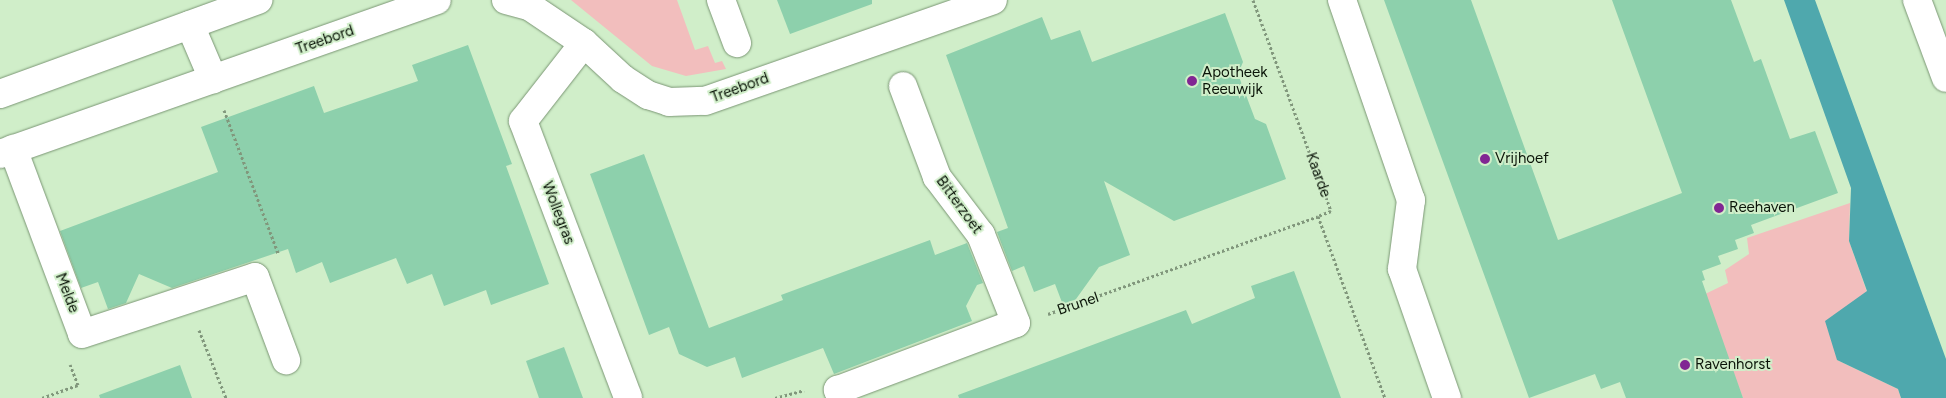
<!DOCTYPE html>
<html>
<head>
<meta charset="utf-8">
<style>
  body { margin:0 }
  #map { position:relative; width:1946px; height:398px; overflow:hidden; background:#d0eec9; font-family:Figtree,sans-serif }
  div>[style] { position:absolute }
  .green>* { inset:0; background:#f2bebd }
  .water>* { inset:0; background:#4fa8ad }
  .building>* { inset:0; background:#8dd0ac }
  .path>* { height:3px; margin-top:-1.5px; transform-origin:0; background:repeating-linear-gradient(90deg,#81977c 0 2.5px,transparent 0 5px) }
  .roads { filter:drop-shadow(0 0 1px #7a9674) drop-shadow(0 0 1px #7a9674) }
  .minor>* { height:28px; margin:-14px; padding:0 14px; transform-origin:14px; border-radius:14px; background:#fff }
  .dots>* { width:14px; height:14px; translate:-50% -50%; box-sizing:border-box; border:2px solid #d0eec9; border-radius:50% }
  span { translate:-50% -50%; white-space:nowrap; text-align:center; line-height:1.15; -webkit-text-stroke:4px #d0eec9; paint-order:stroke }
  .street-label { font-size:15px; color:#0a1408 }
  .poi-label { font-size:15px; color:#0a1408 }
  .left { translate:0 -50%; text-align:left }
</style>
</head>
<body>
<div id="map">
  <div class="green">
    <div style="clip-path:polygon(571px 0,677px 0,695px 50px,708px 46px,715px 63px,722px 61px,726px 69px,686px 76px,652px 66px)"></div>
    <div style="clip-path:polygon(1850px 203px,1849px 241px,1867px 292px,1837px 360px,1898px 389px,1901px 398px,1743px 398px,1703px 295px,1728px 283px,1725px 270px,1749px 254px,1747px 238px)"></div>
  </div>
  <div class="water">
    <div style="clip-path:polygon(1784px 0,1815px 0,1946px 359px,1946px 398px,1901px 398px,1898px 389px,1837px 360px,1825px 321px,1867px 291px,1849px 241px,1851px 188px)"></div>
  </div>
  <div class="building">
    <div style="clip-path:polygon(777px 0,872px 0,872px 4px,790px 34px)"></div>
    <div style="clip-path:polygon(1384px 0,1471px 0,1558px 240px,1682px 193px,1612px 0,1731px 0,1754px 62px,1761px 59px,1790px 139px,1815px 131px,1838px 193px,1751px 225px,1754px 233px,1735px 240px,1738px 249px,1718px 256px,1721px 264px,1702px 271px,1705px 280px,1702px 281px,1743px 398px,1626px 398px,1620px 382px,1601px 389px,1595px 374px,1529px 398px)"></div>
    <div style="clip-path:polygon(1225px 13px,1243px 62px,1238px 74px,1255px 119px,1266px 124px,1286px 179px,1174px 221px,1104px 181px,1130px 255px,1099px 267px,1066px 313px,1055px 284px,1034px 292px,1024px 266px,1012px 271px,997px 232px,1008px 228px,946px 55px,1042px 17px,1051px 40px,1080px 30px,1092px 62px)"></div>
    <div style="clip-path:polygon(468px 45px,512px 164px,506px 166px,549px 284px,491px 305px,486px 290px,444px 306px,432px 274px,407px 284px,396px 258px,330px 283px,322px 262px,296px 273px,288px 249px,172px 288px,139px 274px,126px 303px,108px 309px,98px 282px,81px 288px,60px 231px,218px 172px,201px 127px,314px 86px,324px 113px,418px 81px,412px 65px)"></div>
    <div style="clip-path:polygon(644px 154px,709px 328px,783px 300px,781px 295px,930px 240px,935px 255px,967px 243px,983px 283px,977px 285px,966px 306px,972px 321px,834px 374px,823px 348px,742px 378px,735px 357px,707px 367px,679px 354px,669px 327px,649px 335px,590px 174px)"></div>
    <div style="clip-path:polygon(1294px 271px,1341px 398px,959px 398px,958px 395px,1186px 310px,1192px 324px,1255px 298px,1251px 286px)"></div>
    <div style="clip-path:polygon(564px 347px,583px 398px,539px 398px,526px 361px)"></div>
    <div style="clip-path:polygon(180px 365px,192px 398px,100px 398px,99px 395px)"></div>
  </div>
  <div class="path">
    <div style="left:1253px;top:0;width:225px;rotate:69.7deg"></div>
    <div style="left:1331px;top:211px;width:14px;rotate:159deg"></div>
    <div style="left:1318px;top:216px;width:194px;rotate:69.8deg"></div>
    <div style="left:224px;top:110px;width:153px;rotate:69.3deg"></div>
    <div style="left:1048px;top:314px;width:287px;rotate:-19.9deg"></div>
    <div style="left:199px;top:330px;width:73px;rotate:68.3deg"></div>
    <div style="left:42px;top:398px;width:38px;rotate:-20deg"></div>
    <div style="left:78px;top:385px;width:22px;rotate:-111deg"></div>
    <div style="left:775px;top:398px;width:30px;rotate:-15deg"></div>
  </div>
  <div class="roads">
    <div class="minor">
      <div style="left:506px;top:0;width:24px;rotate:15deg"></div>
      <div style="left:529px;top:6px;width:66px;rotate:33.9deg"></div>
      <div style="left:584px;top:43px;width:53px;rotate:42.7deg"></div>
      <div style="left:623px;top:79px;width:30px;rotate:33deg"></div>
      <div style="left:648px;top:95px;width:22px;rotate:18deg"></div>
      <div style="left:669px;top:102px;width:36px;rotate:-2deg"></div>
      <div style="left:705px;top:101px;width:305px;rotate:-19.3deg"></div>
      <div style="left:721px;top:0;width:46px;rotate:69.6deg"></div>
      <div style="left:1342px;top:0;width:212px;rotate:71deg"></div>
      <div style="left:1411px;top:200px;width:70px;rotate:97.4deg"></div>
      <div style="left:1402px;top:269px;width:137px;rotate:70.8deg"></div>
      <div style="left:1917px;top:0;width:83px;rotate:69.6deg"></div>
      <div style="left:190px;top:25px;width:59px;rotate:66.9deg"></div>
      <div style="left:584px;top:43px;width:99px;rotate:128deg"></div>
      <div style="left:523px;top:121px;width:296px;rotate:69.2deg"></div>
      <div style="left:0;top:94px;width:275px;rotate:-20deg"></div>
      <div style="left:13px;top:149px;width:197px;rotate:69.5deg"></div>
      <div style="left:82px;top:334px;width:182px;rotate:-18.2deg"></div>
      <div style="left:255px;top:277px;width:89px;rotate:69.5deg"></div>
      <div style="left:0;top:154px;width:463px;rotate:-19.4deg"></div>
      <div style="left:841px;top:398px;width:9px;rotate:-111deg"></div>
      <div style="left:838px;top:390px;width:190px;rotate:-20.6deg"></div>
      <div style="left:1016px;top:323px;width:95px;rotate:-111.7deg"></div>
      <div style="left:981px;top:235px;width:73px;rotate:-127.2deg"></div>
      <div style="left:937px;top:177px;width:97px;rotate:-110.5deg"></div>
    </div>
  </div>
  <div class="dots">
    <div style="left:1192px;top:81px;background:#812693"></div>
    <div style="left:1485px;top:159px;background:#812693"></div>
    <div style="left:1719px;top:208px;background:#812693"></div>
    <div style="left:1685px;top:365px;background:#812693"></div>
  </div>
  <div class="street-label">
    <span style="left:325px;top:40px;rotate:-19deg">Treebord</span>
    <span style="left:740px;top:88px;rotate:-20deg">Treebord</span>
    <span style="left:1318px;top:175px;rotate:70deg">Kaarde</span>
    <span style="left:959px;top:205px;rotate:54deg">Bitterzoet</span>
    <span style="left:558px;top:213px;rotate:69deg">Wollegras</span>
    <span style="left:67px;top:293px;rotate:69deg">Melde</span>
    <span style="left:1078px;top:304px;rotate:-19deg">Brunel</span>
  </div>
  <div class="poi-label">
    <span class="left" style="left:1202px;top:81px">Apotheek<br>Reeuwijk</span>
    <span class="left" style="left:1495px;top:159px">Vrijhoef</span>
    <span class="left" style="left:1729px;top:208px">Reehaven</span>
    <span class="left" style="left:1695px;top:365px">Ravenhorst</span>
  </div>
</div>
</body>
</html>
